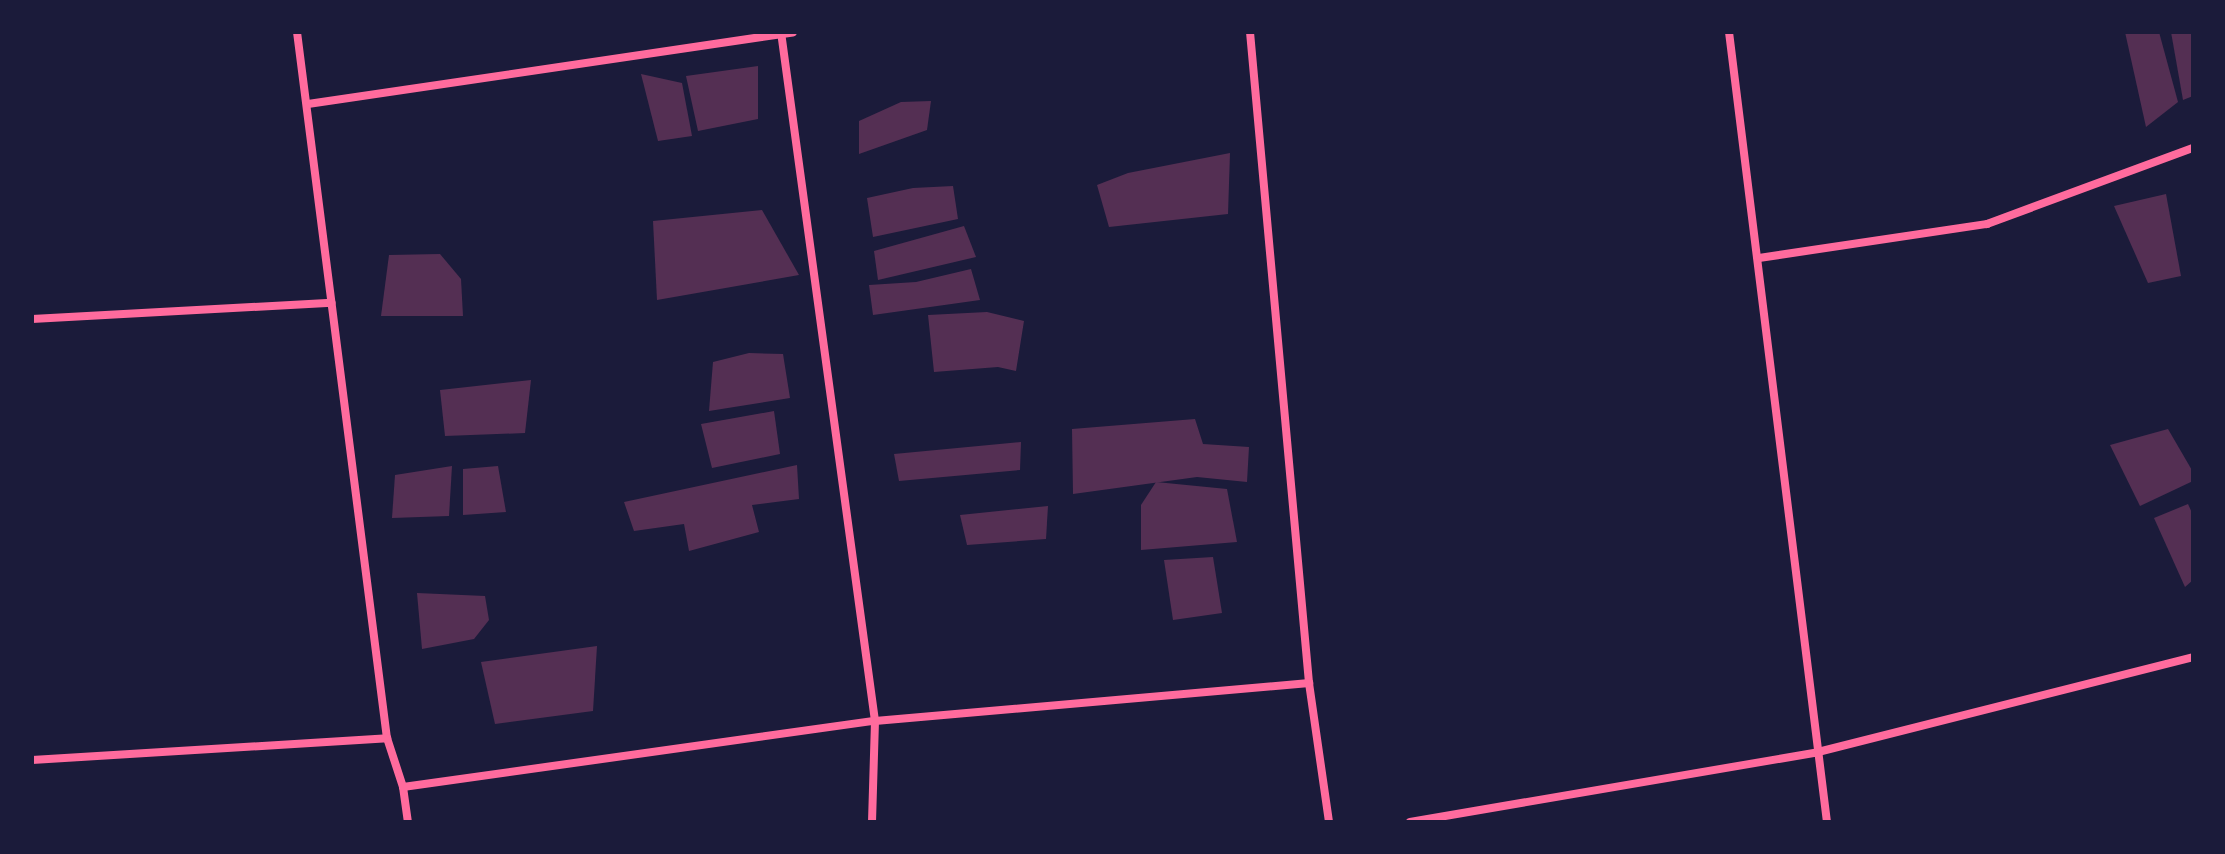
<!DOCTYPE html>
<html>
<head>
<meta charset="utf-8">
<style>
  body { margin:0 }
  #map { position:relative; width:2225px; height:854px; overflow:hidden; background:#1b1b3a; font-family:Bitter,serif }
  div>[style] { position:absolute }
  .building>* { inset:0; background:#542f53 }
  .minor>* { height:8px; margin:-4px; padding:0 4px; transform-origin:4px; border-radius:4px; background:#ff6b9d }
  span { translate:-50% -50%; white-space:nowrap; text-align:center; line-height:1.15; -webkit-text-stroke:8px #1b1b3a; paint-order:stroke }
  .frame { position:absolute; inset:0; border:34px solid #1b1b3a; pointer-events:none }
</style>
</head>
<body>
<div id="map">
  <div class="building">
    <div style="clip-path:polygon(2125px 32px,2159px 32px,2178px 102px,2146px 127px)"></div>
    <div style="clip-path:polygon(2171px 32px,2193px 32px,2193px 96px,2183px 100px)"></div>
    <div style="clip-path:polygon(758px 66px,758px 119px,698px 131px,686px 76px)"></div>
    <div style="clip-path:polygon(641px 74px,682px 83px,692px 136px,658px 141px)"></div>
    <div style="clip-path:polygon(931px 101px,927px 130px,859px 154px,859px 121px,901px 102px)"></div>
    <div style="clip-path:polygon(1230px 153px,1228px 214px,1109px 227px,1097px 185px,1128px 173px)"></div>
    <div style="clip-path:polygon(953px 186px,958px 219px,873px 237px,867px 198px,913px 188px)"></div>
    <div style="clip-path:polygon(2166px 194px,2181px 276px,2148px 283px,2114px 206px)"></div>
    <div style="clip-path:polygon(762px 210px,799px 275px,657px 300px,653px 221px)"></div>
    <div style="clip-path:polygon(964px 226px,976px 257px,878px 280px,874px 251px)"></div>
    <div style="clip-path:polygon(440px 254px,461px 279px,463px 316px,381px 316px,389px 255px)"></div>
    <div style="clip-path:polygon(971px 269px,980px 300px,873px 315px,869px 285px,916px 282px)"></div>
    <div style="clip-path:polygon(987px 312px,1024px 321px,1016px 371px,998px 367px,934px 372px,928px 315px)"></div>
    <div style="clip-path:polygon(749px 353px,783px 354px,790px 398px,709px 411px,713px 362px)"></div>
    <div style="clip-path:polygon(531px 380px,525px 433px,445px 436px,440px 390px)"></div>
    <div style="clip-path:polygon(774px 411px,780px 454px,712px 468px,701px 424px)"></div>
    <div style="clip-path:polygon(1195px 419px,1203px 444px,1249px 447px,1247px 482px,1197px 477px,1073px 494px,1072px 429px)"></div>
    <div style="clip-path:polygon(2168px 429px,2193px 472px,2193px 481px,2140px 506px,2110px 445px)"></div>
    <div style="clip-path:polygon(1021px 442px,1020px 470px,899px 481px,894px 454px)"></div>
    <div style="clip-path:polygon(797px 465px,799px 499px,752px 505px,759px 532px,689px 551px,684px 524px,634px 531px,624px 502px)"></div>
    <div style="clip-path:polygon(452px 466px,449px 516px,392px 518px,395px 475px)"></div>
    <div style="clip-path:polygon(498px 466px,506px 512px,463px 515px,463px 469px)"></div>
    <div style="clip-path:polygon(1156px 482px,1227px 489px,1237px 542px,1141px 550px,1141px 505px)"></div>
    <div style="clip-path:polygon(2188px 504px,2193px 515px,2193px 580px,2185px 587px,2154px 518px)"></div>
    <div style="clip-path:polygon(1048px 506px,1046px 539px,967px 545px,960px 515px)"></div>
    <div style="clip-path:polygon(1213px 557px,1222px 613px,1173px 620px,1164px 560px)"></div>
    <div style="clip-path:polygon(417px 593px,485px 596px,489px 620px,474px 639px,422px 649px)"></div>
    <div style="clip-path:polygon(597px 646px,593px 711px,495px 724px,481px 662px)"></div>
  </div>
  <div class="minor">
    <div style="left:297px;top:32px;width:712px;rotate:82.74deg"></div>
    <div style="left:387px;top:738px;width:52px;rotate:71.9deg"></div>
    <div style="left:403px;top:787px;width:35px;rotate:82deg"></div>
    <div style="left:781px;top:32px;width:695px;rotate:82.23deg"></div>
    <div style="left:875px;top:721px;width:101px;rotate:91.7deg"></div>
    <div style="left:1250px;top:32px;width:654px;rotate:84.82deg"></div>
    <div style="left:1309px;top:683px;width:140px;rotate:81.8deg"></div>
    <div style="left:1729px;top:32px;width:796px;rotate:82.93deg"></div>
    <div style="left:308px;top:104px;width:490px;rotate:-8.4deg"></div>
    <div style="left:1759px;top:258px;width:231px;rotate:-8.5deg"></div>
    <div style="left:1987px;top:224px;width:220px;rotate:-20.3deg"></div>
    <div style="left:32px;top:319px;width:300px;rotate:-3.1deg"></div>
    <div style="left:32px;top:760px;width:356px;rotate:-3.5deg"></div>
    <div style="left:403px;top:787px;width:477px;rotate:-8deg"></div>
    <div style="left:875px;top:721px;width:436px;rotate:-5deg"></div>
    <div style="left:1410px;top:822px;width:414px;rotate:-9.7deg"></div>
    <div style="left:1818px;top:752px;width:387px;rotate:-14.2deg"></div>
  </div>
  <div class="frame"></div>
</div>
</body>
</html>
